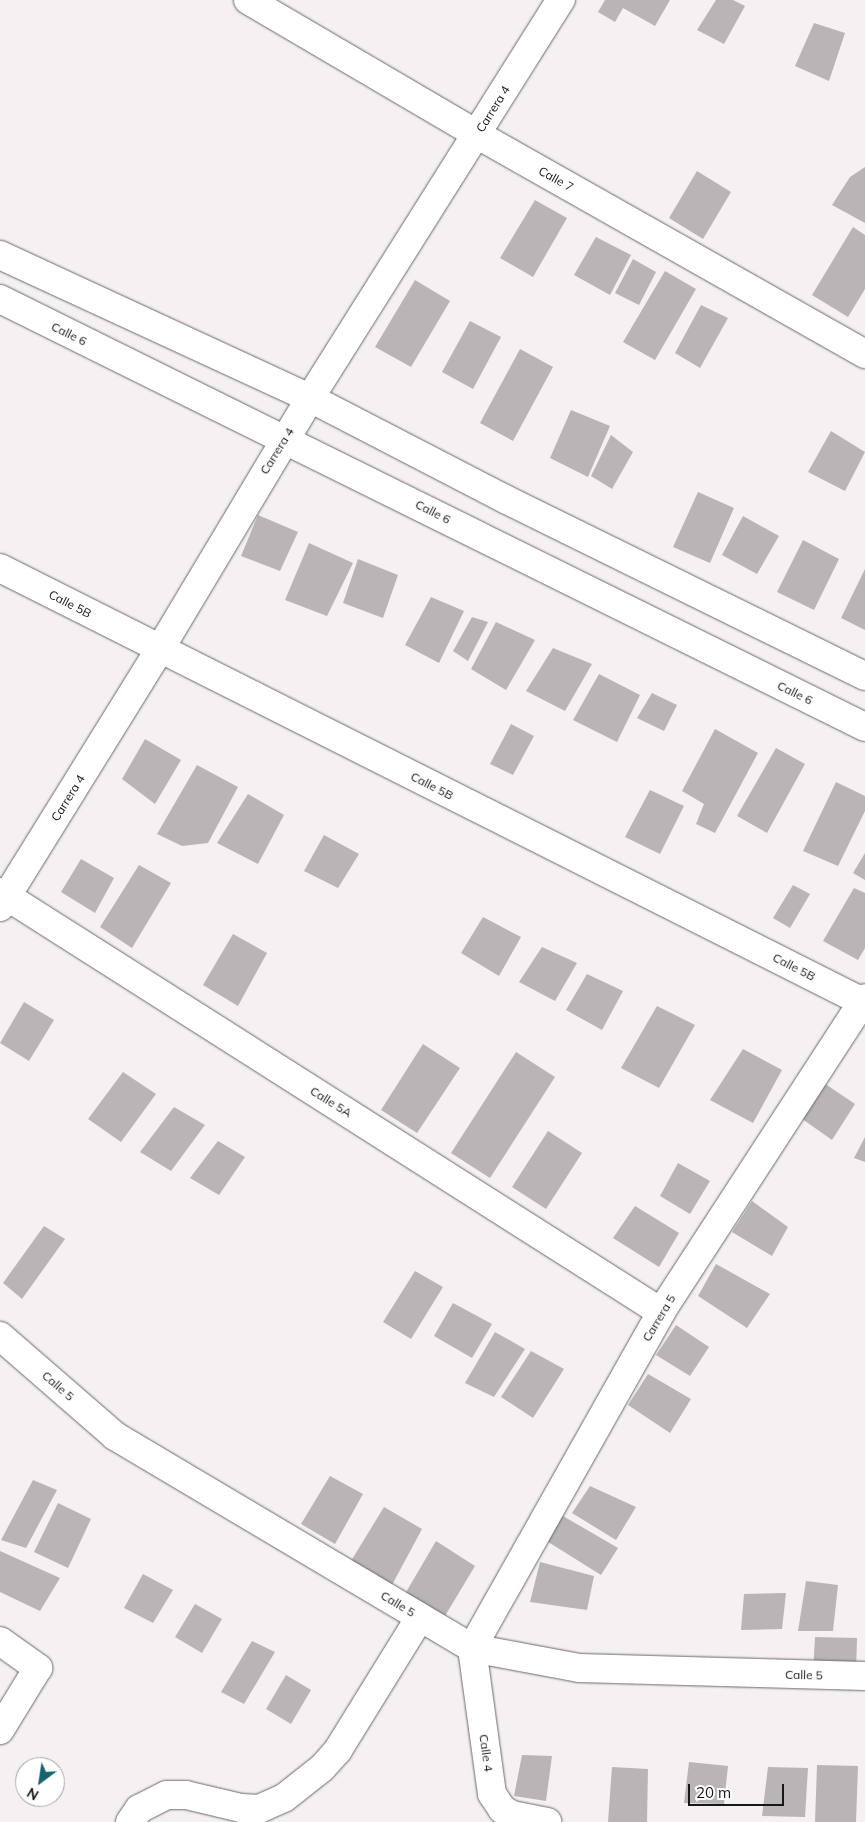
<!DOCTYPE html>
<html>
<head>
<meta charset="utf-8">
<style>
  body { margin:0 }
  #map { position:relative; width:865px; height:1822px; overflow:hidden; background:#f5f0f2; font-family:Mulish,sans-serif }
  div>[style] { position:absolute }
  .building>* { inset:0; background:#b9b5b6 }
  .roads { filter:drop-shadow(0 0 1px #6c696a) drop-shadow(0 0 1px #6c696a) }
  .minor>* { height:28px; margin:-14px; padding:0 14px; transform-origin:14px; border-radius:14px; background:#fff }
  span { translate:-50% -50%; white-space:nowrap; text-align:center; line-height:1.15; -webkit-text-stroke:5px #fff; paint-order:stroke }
  .street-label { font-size:12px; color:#181717 }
  .north { position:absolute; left:15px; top:1757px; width:50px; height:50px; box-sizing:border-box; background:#fff; border:1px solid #a3a2a2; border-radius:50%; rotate:211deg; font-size:14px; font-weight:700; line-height:20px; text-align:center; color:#181717 }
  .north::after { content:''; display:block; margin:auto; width:18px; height:22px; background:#15636b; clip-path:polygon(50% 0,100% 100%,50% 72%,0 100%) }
  .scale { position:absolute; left:688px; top:1784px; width:96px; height:22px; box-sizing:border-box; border:2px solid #181717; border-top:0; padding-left:6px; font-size:15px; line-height:18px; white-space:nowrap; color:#181717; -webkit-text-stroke:4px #fff; paint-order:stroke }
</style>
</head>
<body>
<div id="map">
  <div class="building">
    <div style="clip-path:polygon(605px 0,670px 0,655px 26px,623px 8px,615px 22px,598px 12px)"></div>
    <div style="clip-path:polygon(716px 0,733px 0,745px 6px,724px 44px,697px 30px)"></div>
    <div style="clip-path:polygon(814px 23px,845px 33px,829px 81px,795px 66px)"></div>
    <div style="clip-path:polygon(865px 167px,865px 223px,832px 205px,850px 177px)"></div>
    <div style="clip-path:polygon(697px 171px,731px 192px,703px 239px,669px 218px)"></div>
    <div style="clip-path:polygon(535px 200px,567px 218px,533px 277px,500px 258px)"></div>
    <div style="clip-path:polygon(853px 227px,865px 235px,865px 289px,848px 317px,812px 295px)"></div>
    <div style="clip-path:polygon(596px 237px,631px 255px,610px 295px,574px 275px)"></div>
    <div style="clip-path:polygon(633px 259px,656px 272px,639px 305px,615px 293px)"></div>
    <div style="clip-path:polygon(665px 271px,696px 289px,655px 360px,623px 342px)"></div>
    <div style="clip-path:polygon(415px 280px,450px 301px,411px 367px,375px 347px)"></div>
    <div style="clip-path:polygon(701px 305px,728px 318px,700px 368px,675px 353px)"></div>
    <div style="clip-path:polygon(470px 321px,501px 337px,473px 389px,442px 372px)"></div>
    <div style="clip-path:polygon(520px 349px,553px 367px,513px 441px,480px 423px)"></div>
    <div style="clip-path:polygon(571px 410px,610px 426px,588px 477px,550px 458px)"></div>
    <div style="clip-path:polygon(831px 431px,865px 452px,845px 491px,808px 472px)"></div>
    <div style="clip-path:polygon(611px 435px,633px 452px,612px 489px,591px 476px)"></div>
    <div style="clip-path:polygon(698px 492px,734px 508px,710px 563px,673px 547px)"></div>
    <div style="clip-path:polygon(258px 515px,298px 532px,280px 571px,241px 556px)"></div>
    <div style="clip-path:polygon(743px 516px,779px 536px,757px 574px,722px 555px)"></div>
    <div style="clip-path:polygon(803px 540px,839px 559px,814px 610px,777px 592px)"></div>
    <div style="clip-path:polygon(309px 543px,353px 563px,327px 616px,285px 600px)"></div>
    <div style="clip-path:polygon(358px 559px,398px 575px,383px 618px,343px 603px)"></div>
    <div style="clip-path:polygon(865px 569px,865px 630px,841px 618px)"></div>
    <div style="clip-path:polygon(431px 597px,464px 611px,439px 663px,405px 645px)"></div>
    <div style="clip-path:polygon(472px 617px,488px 622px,468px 661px,453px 651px)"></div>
    <div style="clip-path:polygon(496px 622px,535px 640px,506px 690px,471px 669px)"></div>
    <div style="clip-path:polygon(553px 648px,592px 664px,565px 711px,526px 691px)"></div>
    <div style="clip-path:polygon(599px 674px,640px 695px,617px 742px,573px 720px)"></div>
    <div style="clip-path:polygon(652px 693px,677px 705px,664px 731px,637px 718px)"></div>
    <div style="clip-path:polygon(511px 724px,534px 736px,513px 775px,490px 764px)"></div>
    <div style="clip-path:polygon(715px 729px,758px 753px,715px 833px,696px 824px,704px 804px,682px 791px)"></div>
    <div style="clip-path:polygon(145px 739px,181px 760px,155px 804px,122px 779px)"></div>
    <div style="clip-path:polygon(776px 748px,805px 764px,767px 833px,737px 816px)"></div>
    <div style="clip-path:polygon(197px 765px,238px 787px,208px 843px,182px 846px,157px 834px)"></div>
    <div style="clip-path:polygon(836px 782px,865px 796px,865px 811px,838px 866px,803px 851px)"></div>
    <div style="clip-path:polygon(650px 790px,684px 806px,660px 854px,625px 837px)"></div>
    <div style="clip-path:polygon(248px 794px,284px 815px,258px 864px,217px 843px)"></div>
    <div style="clip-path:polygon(324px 835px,359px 854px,338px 888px,304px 871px)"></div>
    <div style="clip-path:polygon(865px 853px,865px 880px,853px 873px)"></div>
    <div style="clip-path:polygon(81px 859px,114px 878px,95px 913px,61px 892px)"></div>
    <div style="clip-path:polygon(139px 865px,171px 883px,132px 948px,100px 927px)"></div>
    <div style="clip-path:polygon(793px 885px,810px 894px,790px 928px,773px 918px)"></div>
    <div style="clip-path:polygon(854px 888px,865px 893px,865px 948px,858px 960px,823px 941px)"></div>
    <div style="clip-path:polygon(483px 917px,521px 937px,499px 976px,461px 953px)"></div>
    <div style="clip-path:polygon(233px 934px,267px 953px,238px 1006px,203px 985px)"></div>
    <div style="clip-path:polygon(542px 947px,577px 963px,555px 1001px,519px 982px)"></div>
    <div style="clip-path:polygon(587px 974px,623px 991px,602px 1030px,566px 1010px)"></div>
    <div style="clip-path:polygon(24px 1002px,54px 1020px,29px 1061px,0 1043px)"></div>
    <div style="clip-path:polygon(657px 1006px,695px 1025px,659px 1088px,621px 1068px)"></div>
    <div style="clip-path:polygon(423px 1044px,460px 1068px,417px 1133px,381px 1110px)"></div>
    <div style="clip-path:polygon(743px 1049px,782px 1070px,753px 1123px,710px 1100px)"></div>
    <div style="clip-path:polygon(516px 1052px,555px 1077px,490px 1178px,451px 1153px)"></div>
    <div style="clip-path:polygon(123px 1072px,156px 1094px,121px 1142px,88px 1119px)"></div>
    <div style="clip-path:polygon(821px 1081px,855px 1104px,832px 1140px,798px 1116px)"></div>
    <div style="clip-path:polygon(174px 1107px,205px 1125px,171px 1171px,140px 1152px)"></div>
    <div style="clip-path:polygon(548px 1131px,582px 1153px,546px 1209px,512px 1187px)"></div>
    <div style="clip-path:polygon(865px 1137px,865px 1162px,854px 1158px)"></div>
    <div style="clip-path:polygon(218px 1141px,245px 1157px,219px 1195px,190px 1178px)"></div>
    <div style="clip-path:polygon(678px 1163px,710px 1181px,690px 1214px,660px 1196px)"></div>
    <div style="clip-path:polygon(752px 1201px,788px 1227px,772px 1256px,732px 1232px)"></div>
    <div style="clip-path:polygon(635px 1206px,679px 1233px,659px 1267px,613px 1238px)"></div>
    <div style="clip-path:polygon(44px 1226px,65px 1239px,22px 1299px,3px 1283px)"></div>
    <div style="clip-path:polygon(716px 1264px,770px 1294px,747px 1328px,698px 1296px)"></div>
    <div style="clip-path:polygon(415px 1271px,443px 1287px,411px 1339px,383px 1322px)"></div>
    <div style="clip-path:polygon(453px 1303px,492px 1324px,472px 1358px,434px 1336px)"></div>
    <div style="clip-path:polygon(676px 1325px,709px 1347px,690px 1376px,656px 1355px)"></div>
    <div style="clip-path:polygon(495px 1332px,525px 1349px,494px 1397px,465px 1383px)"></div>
    <div style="clip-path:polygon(531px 1351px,564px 1369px,533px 1418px,501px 1397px)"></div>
    <div style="clip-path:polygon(648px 1374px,691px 1399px,670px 1433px,628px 1405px)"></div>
    <div style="clip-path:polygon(330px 1476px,363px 1494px,335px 1544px,301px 1524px)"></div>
    <div style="clip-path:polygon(33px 1480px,57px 1490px,26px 1548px,1px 1540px)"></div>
    <div style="clip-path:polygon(590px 1486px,636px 1507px,616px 1540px,572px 1513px)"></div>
    <div style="clip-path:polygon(58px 1503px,91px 1519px,68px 1568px,34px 1552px)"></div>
    <div style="clip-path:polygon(384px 1507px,422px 1529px,392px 1585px,351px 1561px)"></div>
    <div style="clip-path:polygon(563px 1516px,618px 1548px,601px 1575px,545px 1540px)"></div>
    <div style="clip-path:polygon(436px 1541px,475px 1566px,445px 1616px,405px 1594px)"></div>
    <div style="clip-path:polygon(0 1551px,60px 1578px,40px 1611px,0 1592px)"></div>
    <div style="clip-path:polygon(540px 1562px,594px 1576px,587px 1610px,530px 1602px)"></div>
    <div style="clip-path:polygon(143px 1574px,173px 1590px,153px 1623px,124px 1608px)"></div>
    <div style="clip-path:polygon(806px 1581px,838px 1585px,833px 1631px,798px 1631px)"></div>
    <div style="clip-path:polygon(786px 1593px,782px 1629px,741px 1630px,744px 1594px)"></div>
    <div style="clip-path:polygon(195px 1604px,222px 1619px,202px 1653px,175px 1637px)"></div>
    <div style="clip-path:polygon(815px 1637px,857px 1638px,856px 1670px,813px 1673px)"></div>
    <div style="clip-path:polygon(252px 1641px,275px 1652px,244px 1704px,221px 1692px)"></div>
    <div style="clip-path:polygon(286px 1675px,311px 1690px,291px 1724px,266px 1709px)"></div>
    <div style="clip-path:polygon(522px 1755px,552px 1756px,546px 1801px,514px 1796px)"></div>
    <div style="clip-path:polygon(689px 1762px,728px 1766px,724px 1804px,684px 1803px)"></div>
    <div style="clip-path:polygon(817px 1765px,858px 1766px,856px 1822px,815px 1822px)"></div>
    <div style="clip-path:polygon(612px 1767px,648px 1769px,647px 1822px,608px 1822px)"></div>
    <div style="clip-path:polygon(768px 1767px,808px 1768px,805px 1817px,762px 1816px)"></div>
  </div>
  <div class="roads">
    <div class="minor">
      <div style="left:248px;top:0;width:267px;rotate:30.4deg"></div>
      <div style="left:478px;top:135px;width:445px;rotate:29.5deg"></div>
      <div style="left:0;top:255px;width:341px;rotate:24.8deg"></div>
      <div style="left:310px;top:398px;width:220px;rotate:27.4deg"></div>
      <div style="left:505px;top:499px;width:401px;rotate:26.2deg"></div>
      <div style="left:0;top:299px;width:965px;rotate:26.33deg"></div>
      <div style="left:0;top:568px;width:968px;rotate:26.7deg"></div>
      <div style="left:0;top:892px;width:783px;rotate:32.43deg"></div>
      <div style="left:0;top:907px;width:304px;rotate:-58.2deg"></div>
      <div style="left:160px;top:649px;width:292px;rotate:-59.1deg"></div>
      <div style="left:310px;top:398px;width:471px;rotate:-57.8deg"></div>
      <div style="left:0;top:1336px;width:152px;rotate:41deg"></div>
      <div style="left:115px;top:1436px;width:415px;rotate:30.7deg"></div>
      <div style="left:472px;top:1648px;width:109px;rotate:10.6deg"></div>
      <div style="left:579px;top:1668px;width:286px;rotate:1.6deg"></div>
      <div style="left:0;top:1641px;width:47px;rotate:35.4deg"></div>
      <div style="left:38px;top:1668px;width:73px;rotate:121.5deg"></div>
      <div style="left:472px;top:1648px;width:386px;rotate:-60.6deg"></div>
      <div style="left:661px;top:1312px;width:374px;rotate:-57deg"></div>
      <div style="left:472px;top:1648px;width:147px;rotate:82.2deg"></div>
      <div style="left:492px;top:1794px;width:18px;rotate:56deg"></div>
      <div style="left:502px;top:1809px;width:12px;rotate:31deg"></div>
      <div style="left:512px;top:1815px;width:36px;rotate:11deg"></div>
      <div style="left:130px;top:1822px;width:16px;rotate:-55deg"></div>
      <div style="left:139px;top:1809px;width:31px;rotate:-27deg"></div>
      <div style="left:167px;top:1795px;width:19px"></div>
      <div style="left:186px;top:1795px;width:57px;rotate:13.3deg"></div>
      <div style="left:241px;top:1808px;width:18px;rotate:3deg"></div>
      <div style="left:259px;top:1809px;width:27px;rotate:-24deg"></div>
      <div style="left:284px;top:1798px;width:48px;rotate:-38.3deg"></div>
      <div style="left:322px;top:1768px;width:24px;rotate:-48deg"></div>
      <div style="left:338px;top:1750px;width:156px;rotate:-58.3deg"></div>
    </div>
  </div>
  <div class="street-label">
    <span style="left:493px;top:109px;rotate:-58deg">Carrera 4</span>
    <span style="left:556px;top:179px;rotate:29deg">Calle 7</span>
    <span style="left:69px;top:334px;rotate:26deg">Calle 6</span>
    <span style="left:277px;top:451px;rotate:-58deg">Carrera 4</span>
    <span style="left:433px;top:512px;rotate:27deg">Calle 6</span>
    <span style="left:70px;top:604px;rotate:27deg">Calle 5B</span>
    <span style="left:795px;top:693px;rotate:26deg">Calle 6</span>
    <span style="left:432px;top:786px;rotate:27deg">Calle 5B</span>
    <span style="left:68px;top:798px;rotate:-58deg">Carrera 4</span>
    <span style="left:794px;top:967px;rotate:27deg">Calle 5B</span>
    <span style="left:331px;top:1102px;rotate:32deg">Calle 5A</span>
    <span style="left:659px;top:1318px;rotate:-59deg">Carrera 5</span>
    <span style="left:58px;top:1386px;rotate:41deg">Calle 5</span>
    <span style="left:398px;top:1604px;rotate:31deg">Calle 5</span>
    <span style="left:804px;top:1675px;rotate:1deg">Calle 5</span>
    <span style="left:486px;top:1753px;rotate:82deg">Calle 4</span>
  </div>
  <div class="north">N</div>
  <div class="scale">20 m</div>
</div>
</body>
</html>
